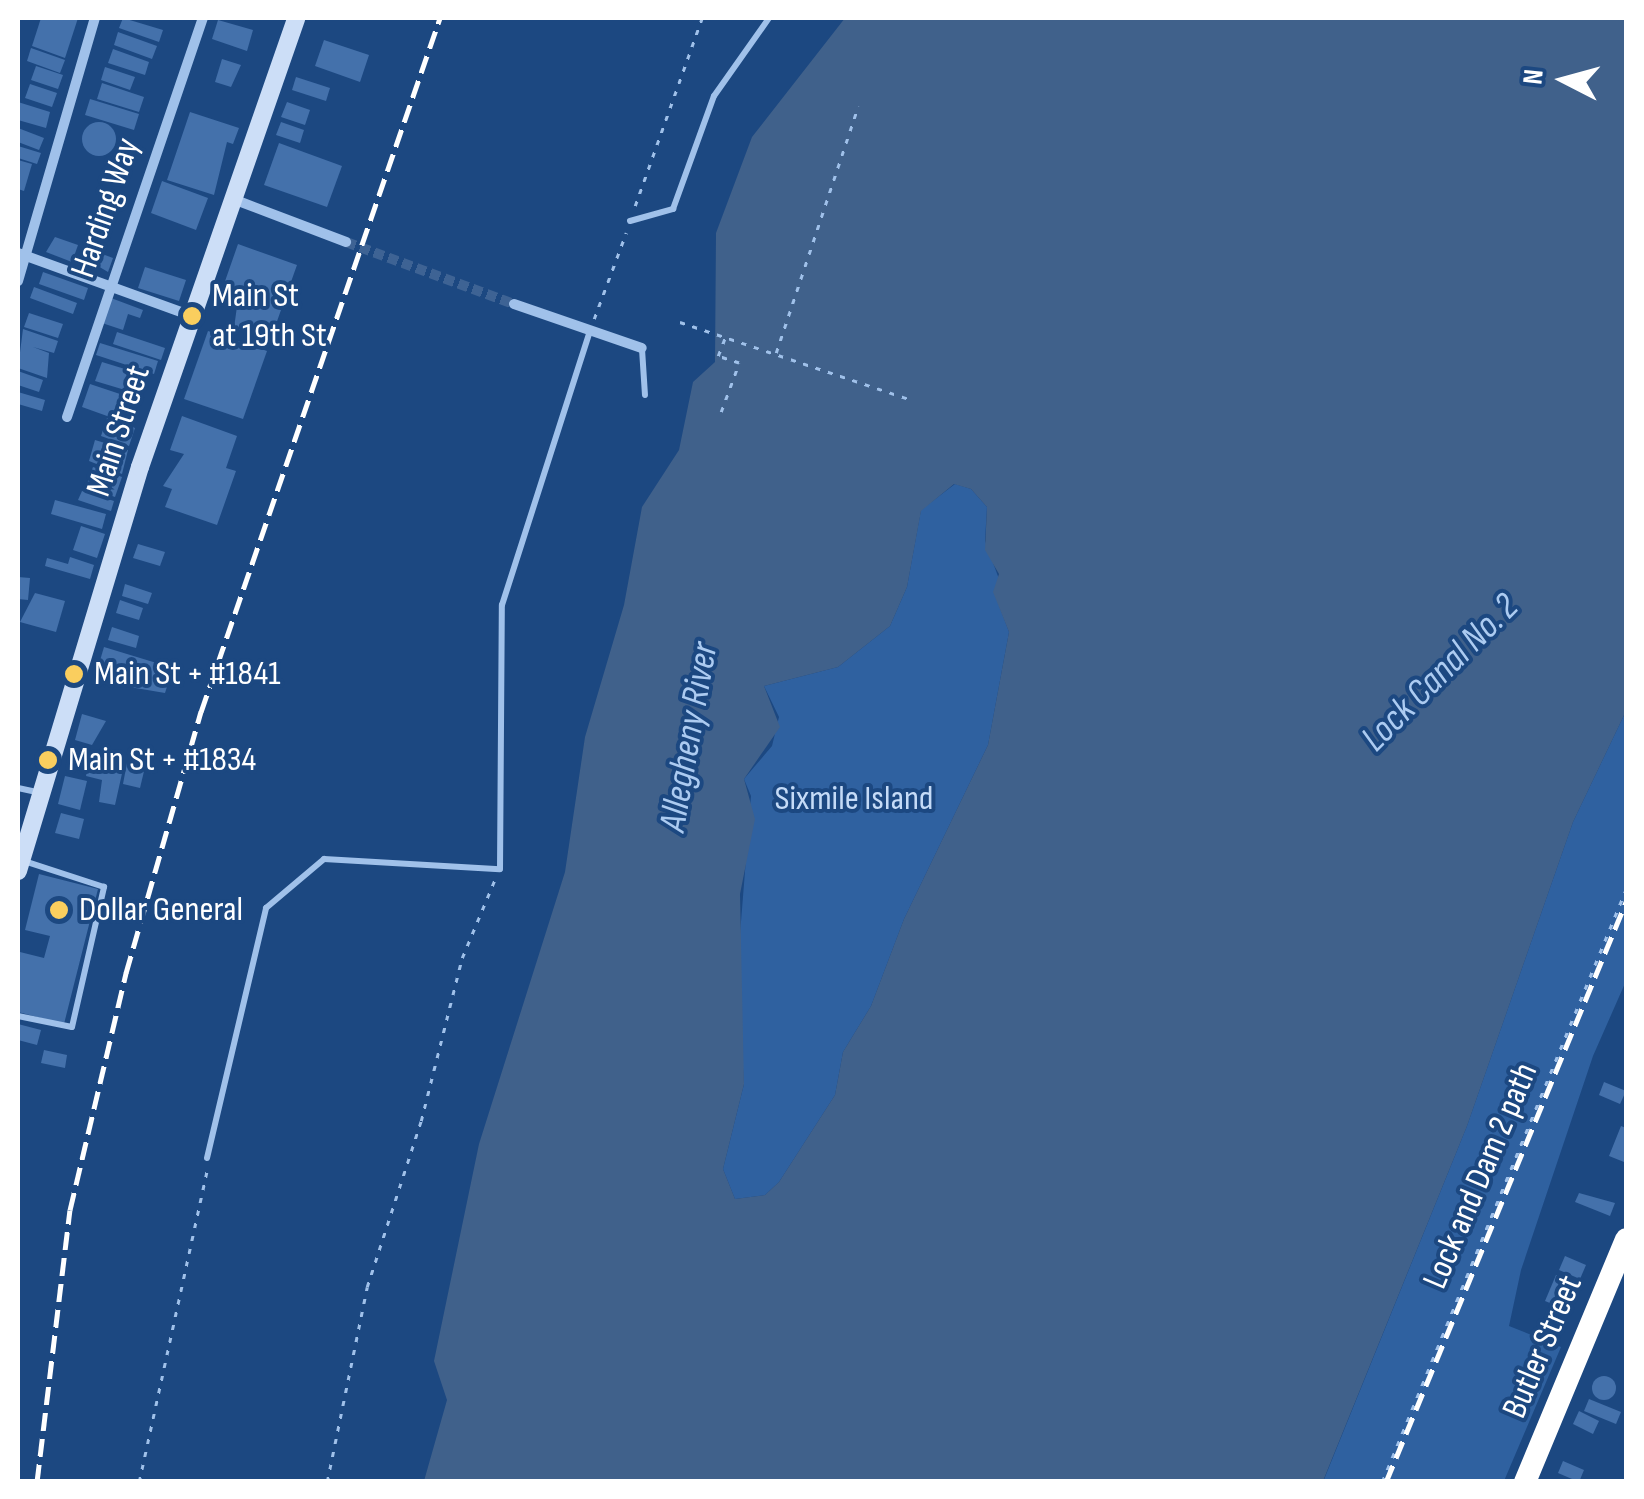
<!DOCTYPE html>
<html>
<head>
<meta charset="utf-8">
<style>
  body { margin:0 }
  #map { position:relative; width:1644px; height:1499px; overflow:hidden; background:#1c4881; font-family:"Sofia Sans Condensed",sans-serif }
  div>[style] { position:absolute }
  .green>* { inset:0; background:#2f61a0 }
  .water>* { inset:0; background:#40618b }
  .building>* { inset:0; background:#4471ab }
  .round { border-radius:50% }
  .street-tunnel>* { height:10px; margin-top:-5px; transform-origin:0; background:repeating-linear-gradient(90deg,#3e6394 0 10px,transparent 0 15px) }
  .path>* { height:2.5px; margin-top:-1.25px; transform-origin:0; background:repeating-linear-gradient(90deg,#a0c1ea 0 5px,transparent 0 13px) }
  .lane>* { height:6px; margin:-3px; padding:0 3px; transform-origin:3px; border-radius:3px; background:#a0c1ea }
  .street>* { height:10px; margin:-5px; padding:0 5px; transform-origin:5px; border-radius:5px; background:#a0c1ea }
  .secondary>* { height:18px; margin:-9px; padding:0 9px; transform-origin:9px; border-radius:9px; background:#ccdef7 }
  .highway>* { height:22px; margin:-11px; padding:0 11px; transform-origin:11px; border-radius:11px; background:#fff }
  .rail>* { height:5px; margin-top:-2.5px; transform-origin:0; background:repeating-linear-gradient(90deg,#fff 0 18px,transparent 0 26px) }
  .dots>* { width:28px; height:28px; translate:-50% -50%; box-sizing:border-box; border:5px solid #1c4881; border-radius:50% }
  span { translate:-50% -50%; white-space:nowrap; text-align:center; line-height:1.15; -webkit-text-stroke:8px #1c4881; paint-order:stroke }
  .street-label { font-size:35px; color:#fff }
  .poi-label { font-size:35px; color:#fff }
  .left { translate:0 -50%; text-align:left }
  .park-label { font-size:35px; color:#c5dbf7 }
  .water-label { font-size:38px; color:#accbf1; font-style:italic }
  .frame { position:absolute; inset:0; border:20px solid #fff; pointer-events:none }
  .north { position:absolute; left:1514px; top:30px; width:100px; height:100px; -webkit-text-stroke:8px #1c4881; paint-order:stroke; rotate:276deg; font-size:28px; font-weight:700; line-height:40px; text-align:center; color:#fff }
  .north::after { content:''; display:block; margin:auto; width:35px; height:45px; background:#fff; clip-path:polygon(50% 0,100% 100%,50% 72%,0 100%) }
</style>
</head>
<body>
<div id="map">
  <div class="green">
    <div style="clip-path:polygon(955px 484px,971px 489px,987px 507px,985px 541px,999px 579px,994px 592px,1009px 632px,988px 745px,904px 919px,871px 1006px,843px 1052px,835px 1095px,779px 1182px,765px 1195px,735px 1199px,723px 1169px,744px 1084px,737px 972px,751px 796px,744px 779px,772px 746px,779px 717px,764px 686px,838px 667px,890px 626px,907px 587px,921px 510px)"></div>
    <div style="clip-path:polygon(1626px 711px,1626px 981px,1593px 1056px,1521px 1270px,1509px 1326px,1561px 1347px,1504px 1481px,1323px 1482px,1467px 1126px,1573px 822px)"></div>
  </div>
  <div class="water">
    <div style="clip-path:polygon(evenodd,845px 18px,1626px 18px,1626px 711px,1573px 822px,1467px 1126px,1323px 1481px,424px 1481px,447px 1400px,434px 1361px,479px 1144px,565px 872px,585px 737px,624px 605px,642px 507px,679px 450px,693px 382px,715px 362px,716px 233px,752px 137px,845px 18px,954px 484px,971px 489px,987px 507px,985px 550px,999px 574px,993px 592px,1009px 632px,988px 745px,904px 919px,871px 1006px,843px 1052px,835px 1095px,779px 1182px,765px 1195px,735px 1199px,723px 1169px,744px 1084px,740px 894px,755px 819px,744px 779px,780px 727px,764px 686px,838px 667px,890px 626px,907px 587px,921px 511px,954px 484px)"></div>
  </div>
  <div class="building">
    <div style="clip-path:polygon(41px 18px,78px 18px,65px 58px,32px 46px)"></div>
    <div style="clip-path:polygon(123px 18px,163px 30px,159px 42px,119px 28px)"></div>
    <div style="clip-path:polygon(218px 20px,253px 30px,247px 51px,212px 39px)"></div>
    <div style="clip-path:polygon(118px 32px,157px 46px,152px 59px,114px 45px)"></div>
    <div style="clip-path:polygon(324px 40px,369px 55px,360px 82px,315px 66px)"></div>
    <div style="clip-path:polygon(31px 48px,65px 60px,60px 73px,27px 61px)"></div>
    <div style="clip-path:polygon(113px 49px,149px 62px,145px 75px,108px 63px)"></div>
    <div style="clip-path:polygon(222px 59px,241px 65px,231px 87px,215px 82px)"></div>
    <div style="clip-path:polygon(36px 66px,63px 75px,58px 89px,31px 80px)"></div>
    <div style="clip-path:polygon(105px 67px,135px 77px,130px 90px,101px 80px)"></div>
    <div style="clip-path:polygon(296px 77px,330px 88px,326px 101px,292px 90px)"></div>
    <div style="clip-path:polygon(102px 83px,144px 97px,139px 112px,97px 99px)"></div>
    <div style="clip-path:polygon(30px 84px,57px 93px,52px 107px,25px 98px)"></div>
    <div style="clip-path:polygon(90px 99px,139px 114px,134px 130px,85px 115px)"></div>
    <div style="clip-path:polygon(18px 102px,50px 112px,46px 128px,18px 120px)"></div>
    <div style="clip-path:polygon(287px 102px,310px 110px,305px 125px,281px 117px)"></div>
    <div style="clip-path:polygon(190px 112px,239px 128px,233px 144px,227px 142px,214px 195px,167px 180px)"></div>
    <div style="clip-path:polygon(281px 122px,304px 130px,300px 143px,276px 135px)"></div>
    <div class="round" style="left:82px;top:122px;width:34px;height:34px"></div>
    <div style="clip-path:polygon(18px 128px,44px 138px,39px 150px,18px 142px)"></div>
    <div style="clip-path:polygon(279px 143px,342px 166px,327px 207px,264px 185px)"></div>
    <div style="clip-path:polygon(18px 146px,41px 153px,37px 164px,18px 158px)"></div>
    <div style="clip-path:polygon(18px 160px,32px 164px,24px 191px,18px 189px)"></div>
    <div style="clip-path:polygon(162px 181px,208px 198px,196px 230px,151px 213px)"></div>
    <div style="clip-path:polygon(55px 237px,78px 245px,72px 262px,46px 252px)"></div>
    <div style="clip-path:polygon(238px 244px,297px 265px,270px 341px,234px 328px,239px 292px,223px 287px)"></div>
    <div style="clip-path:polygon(89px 249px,113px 258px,108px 272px,86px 259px)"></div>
    <div style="clip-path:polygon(145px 267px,186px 280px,179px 301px,138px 288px)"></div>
    <div style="clip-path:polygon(43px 272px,88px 288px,84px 300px,39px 284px)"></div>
    <div style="clip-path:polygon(34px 287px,77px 303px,73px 314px,30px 298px)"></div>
    <div style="clip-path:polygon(111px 298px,143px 310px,140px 318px,128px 314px,123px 330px,102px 323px)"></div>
    <div style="clip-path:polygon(29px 313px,63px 324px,58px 338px,24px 327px)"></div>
    <div style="clip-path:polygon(23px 329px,58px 341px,54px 353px,33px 347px,49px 353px,47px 378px,18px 368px)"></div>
    <div style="clip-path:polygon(208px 331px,267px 351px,243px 419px,184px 399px)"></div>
    <div style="clip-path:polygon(117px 332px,165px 348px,161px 360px,113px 344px)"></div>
    <div style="clip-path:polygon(100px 343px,158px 361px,154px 374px,96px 355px)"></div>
    <div style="clip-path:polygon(102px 362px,138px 373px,135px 393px,95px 381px)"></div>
    <div style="clip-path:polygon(18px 371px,43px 380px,39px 392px,18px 385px)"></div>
    <div style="clip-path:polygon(90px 384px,129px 397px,121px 421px,82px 407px)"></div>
    <div style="clip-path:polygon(18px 392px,45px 400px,42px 411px,18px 404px)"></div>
    <div style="clip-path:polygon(182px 416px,237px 436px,226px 468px,236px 471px,217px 525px,165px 507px,172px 489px,163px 486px,184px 454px,170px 450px)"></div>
    <div style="clip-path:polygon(107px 418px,135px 428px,129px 446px,101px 436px)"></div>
    <div style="clip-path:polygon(95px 440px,128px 450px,122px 474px,89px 461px)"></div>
    <div style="clip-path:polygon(93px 467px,122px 477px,115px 497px,86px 487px)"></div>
    <div style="clip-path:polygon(82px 491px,114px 501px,111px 511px,78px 500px)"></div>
    <div style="clip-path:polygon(55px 500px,106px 514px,102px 529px,51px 514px)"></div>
    <div style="clip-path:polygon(81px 526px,105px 534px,97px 558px,73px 550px)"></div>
    <div style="clip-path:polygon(138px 544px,165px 552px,160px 566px,133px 558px)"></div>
    <div style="clip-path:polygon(70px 557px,94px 565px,90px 579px,45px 566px,47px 558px,68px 564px)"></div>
    <div style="clip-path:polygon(18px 577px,30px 578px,28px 600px,18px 599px)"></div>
    <div style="clip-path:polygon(125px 584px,152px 593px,148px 604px,122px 596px)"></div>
    <div style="clip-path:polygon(35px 593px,65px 601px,56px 632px,20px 622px)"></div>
    <div style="clip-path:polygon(120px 600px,143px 608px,139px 620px,116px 613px)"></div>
    <div style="clip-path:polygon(112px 627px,139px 636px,136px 648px,108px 640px)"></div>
    <div style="clip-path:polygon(104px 647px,173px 668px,165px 693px,94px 681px)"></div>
    <div style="clip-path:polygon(82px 714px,106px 721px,92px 745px,75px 740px)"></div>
    <div style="clip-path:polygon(89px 761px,123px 769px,115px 805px,99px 802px,102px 780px,86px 776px)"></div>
    <div style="clip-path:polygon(127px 763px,145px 767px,140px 788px,123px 784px)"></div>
    <div style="clip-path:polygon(65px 776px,87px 781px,80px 810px,58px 804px)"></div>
    <div style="clip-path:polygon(61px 813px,84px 819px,79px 839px,55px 833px)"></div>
    <div style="clip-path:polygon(39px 874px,98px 889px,64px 1024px,18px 1012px,20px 952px,44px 958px,50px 936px,25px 930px)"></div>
    <div style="clip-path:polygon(18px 1024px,41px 1030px,37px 1045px,18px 1040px)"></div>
    <div style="clip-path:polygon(44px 1050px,67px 1055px,65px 1068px,41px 1063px)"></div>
    <div style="clip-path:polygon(1604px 1082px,1626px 1091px,1620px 1104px,1599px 1095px)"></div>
    <div style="clip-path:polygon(1621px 1126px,1626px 1128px,1624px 1162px,1609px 1156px)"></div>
    <div style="clip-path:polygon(1579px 1193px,1615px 1203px,1610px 1216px,1575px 1202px)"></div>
    <div style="clip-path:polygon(1565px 1256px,1586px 1265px,1580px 1279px,1559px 1270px)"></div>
    <div style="clip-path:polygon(1556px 1275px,1577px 1284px,1567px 1310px,1545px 1301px)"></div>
    <div class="round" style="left:1592px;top:1376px;width:24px;height:24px"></div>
    <div style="clip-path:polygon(1589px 1399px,1621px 1412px,1616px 1424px,1584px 1411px)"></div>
    <div style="clip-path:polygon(1579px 1411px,1599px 1421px,1593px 1434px,1573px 1424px)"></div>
    <div style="clip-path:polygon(1563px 1461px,1584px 1470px,1579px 1482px,1558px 1473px)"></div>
  </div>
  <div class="street-tunnel">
    <div style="left:346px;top:242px;width:179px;rotate:20.3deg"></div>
  </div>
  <div class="path">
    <div style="left:635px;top:206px;width:200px;rotate:-70.4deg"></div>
    <div style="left:594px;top:319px;width:92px;rotate:-69.6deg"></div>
    <div style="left:680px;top:322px;width:242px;rotate:18.6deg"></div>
    <div style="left:776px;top:353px;width:260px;rotate:-71.6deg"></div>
    <div style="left:721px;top:412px;width:52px;rotate:-69.8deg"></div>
    <div style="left:739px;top:363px;width:22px;rotate:-162deg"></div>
    <div style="left:718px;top:356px;width:19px;rotate:-69deg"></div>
    <div style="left:139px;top:1482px;width:318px;rotate:-77.7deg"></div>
    <div style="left:327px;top:1482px;width:199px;rotate:-78.4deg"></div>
    <div style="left:367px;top:1287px;width:175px;rotate:-72deg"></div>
    <div style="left:421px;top:1121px;width:168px;rotate:-75.9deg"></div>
    <div style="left:462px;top:958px;width:86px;rotate:-67.3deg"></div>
    <div style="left:1382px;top:1482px;width:641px;rotate:-67.63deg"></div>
  </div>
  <div class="lane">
    <div style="left:630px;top:221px;width:45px;rotate:-15.6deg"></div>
    <div style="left:673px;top:209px;width:120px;rotate:-70.1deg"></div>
    <div style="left:714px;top:96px;width:95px;rotate:-54.8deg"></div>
    <div style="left:642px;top:349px;width:46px;rotate:86.3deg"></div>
    <div style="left:18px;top:788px;width:19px;rotate:12deg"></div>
    <div style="left:18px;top:1016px;width:55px;rotate:11.5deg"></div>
    <div style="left:72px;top:1027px;width:144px;rotate:-77.1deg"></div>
    <div style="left:104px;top:887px;width:87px;rotate:-162deg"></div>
    <div style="left:207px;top:1158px;width:257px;rotate:-76.7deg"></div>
    <div style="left:266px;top:908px;width:76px;rotate:-40.2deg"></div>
    <div style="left:324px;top:859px;width:176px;rotate:3.3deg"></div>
    <div style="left:500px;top:869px;width:264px;rotate:-89.6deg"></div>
    <div style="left:502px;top:605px;width:288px;rotate:-72.2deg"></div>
  </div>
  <div class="street">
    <div style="left:233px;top:199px;width:121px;rotate:20.8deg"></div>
    <div style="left:18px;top:253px;width:185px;rotate:19.9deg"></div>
    <div style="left:18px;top:281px;width:274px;rotate:-73.7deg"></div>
    <div style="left:514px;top:304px;width:135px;rotate:19deg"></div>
    <div style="left:67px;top:417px;width:422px;rotate:-71.2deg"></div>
  </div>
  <div class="secondary">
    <div style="left:18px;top:871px;width:422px;rotate:-73.2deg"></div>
    <div style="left:140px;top:467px;width:475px;rotate:-70.8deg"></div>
  </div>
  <div class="highway">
    <div style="left:1525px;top:1482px;width:263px;rotate:-67.4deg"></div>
  </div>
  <div class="rail">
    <div style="left:37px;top:1482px;width:274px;rotate:-83.1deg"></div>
    <div style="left:70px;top:1210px;width:244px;rotate:-76.7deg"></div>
    <div style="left:126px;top:973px;width:272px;rotate:-74deg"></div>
    <div style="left:201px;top:712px;width:734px;rotate:-71deg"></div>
    <div style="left:1386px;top:1482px;width:628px;rotate:-67.52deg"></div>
  </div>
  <div class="dots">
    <div style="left:192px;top:316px;background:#face5e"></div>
    <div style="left:74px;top:674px;background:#face5e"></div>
    <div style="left:48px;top:760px;background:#face5e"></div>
    <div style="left:59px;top:910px;background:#face5e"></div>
  </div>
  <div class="street-label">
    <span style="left:106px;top:208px;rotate:-71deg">Harding Way</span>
    <span style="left:119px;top:431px;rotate:-72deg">Main Street</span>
    <span style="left:1481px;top:1176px;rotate:-67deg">Lock and Dam 2 path</span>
    <span style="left:1543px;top:1347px;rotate:-67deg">Butler Street</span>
  </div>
  <div class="poi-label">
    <span class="left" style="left:212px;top:316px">Main St<br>at 19th St</span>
    <span class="left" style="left:94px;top:674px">Main St + #1841</span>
    <span class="left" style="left:68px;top:760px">Main St + #1834</span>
    <span class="left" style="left:79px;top:910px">Dollar General</span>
  </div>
  <div class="park-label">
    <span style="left:854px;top:799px">Sixmile Island</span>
  </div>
  <div class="water-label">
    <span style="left:1440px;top:673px;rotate:-45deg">Lock Canal No. 2</span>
    <span style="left:689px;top:737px;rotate:-80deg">Allegheny River</span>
  </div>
  <div class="frame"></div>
  <div class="north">N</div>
</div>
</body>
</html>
